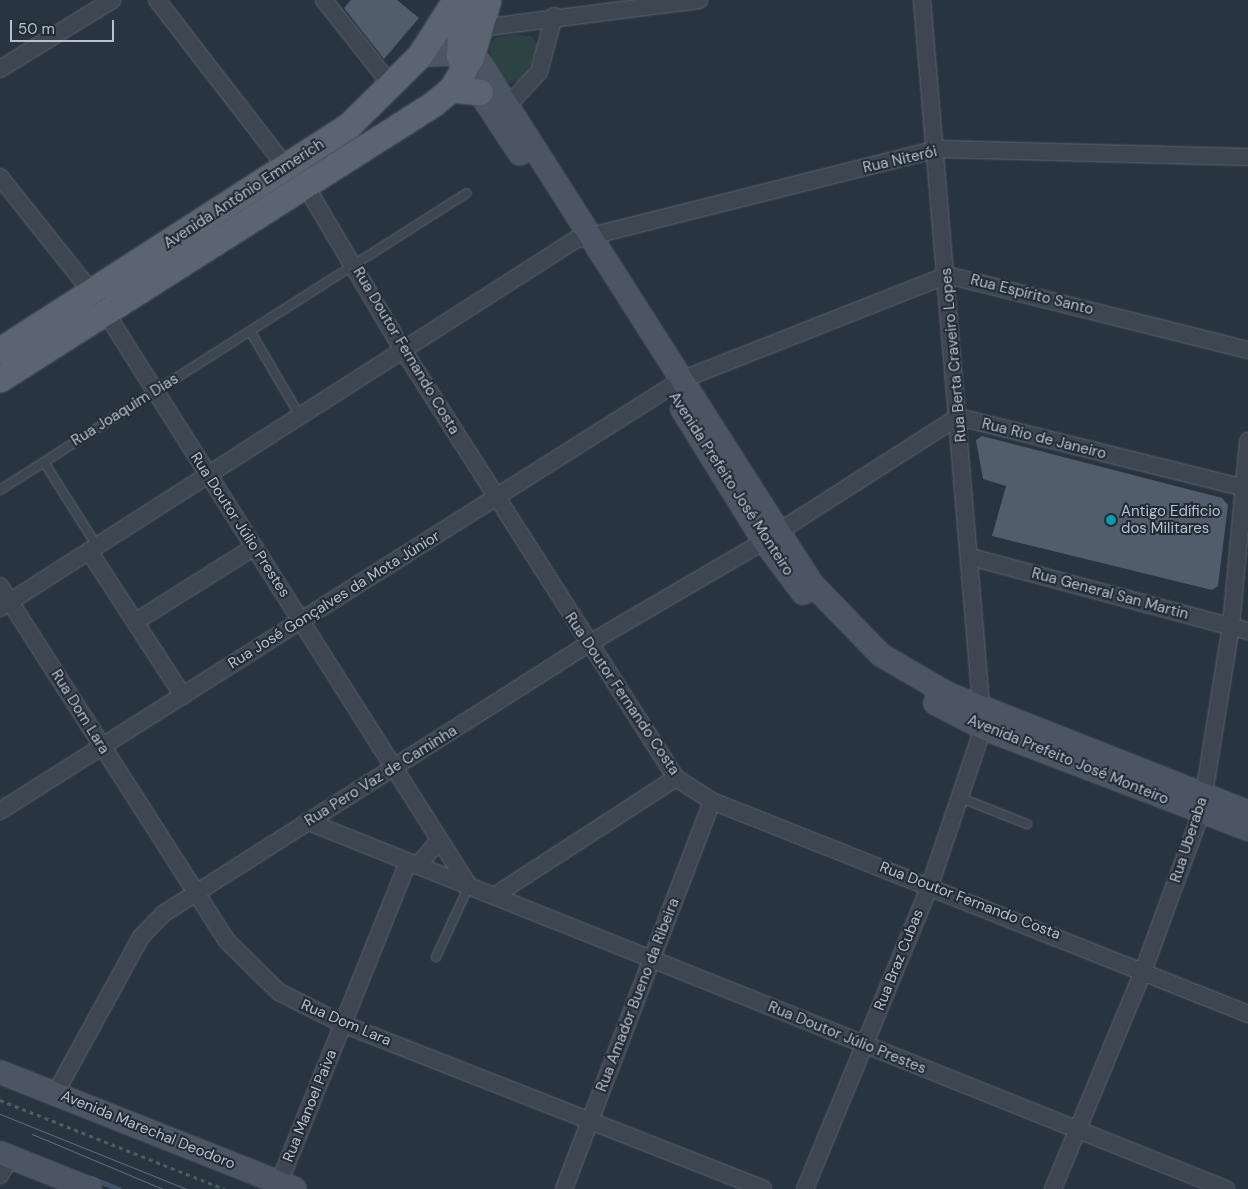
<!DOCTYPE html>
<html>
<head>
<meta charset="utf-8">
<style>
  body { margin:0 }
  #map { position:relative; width:1248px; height:1189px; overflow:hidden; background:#293441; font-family:"DM Sans",sans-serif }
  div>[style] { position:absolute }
  .green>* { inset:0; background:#2c4243 }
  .stream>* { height:4.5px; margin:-2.25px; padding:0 2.25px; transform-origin:2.25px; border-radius:2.25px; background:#405269 }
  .building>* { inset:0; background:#525d6c }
  .path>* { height:2.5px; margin-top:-1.25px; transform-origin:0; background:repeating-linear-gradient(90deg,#4b5f61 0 4px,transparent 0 8px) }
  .roads { filter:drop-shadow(0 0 1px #5b646e) drop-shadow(0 0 1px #5b646e) }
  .lane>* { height:8px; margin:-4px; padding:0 4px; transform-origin:4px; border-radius:4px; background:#3d4651 }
  .street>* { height:16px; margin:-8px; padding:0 8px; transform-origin:8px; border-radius:8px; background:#3d4651 }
  .secondary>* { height:22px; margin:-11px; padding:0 11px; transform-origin:11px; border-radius:11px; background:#4b5563 }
  .primary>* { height:25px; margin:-12.5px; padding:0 12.5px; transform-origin:12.5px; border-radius:12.5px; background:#5b6571 }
  .tram>* { height:1px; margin:-0.5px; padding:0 0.5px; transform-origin:0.5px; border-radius:0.5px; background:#5f6a77 }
  .dots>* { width:14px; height:14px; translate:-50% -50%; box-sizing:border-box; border:2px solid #212b36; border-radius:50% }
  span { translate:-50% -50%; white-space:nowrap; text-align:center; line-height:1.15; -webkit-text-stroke:4px #212b36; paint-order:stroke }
  .street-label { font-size:15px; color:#bac1cb }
  .poi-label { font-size:15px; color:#bac1cb }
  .left { translate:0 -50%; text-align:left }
  .scale { position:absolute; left:10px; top:20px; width:104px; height:22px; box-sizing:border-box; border:2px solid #bac1cb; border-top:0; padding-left:6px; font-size:15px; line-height:18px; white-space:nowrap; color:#bac1cb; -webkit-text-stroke:4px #212b36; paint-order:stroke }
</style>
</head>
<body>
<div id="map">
  <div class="green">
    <div style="clip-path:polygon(513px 34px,533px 37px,538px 45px,524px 82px,508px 83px,494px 65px,489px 47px,495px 38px)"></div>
  </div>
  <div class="stream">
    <div style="left:92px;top:1178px;width:29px;rotate:22deg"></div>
  </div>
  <div class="building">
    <div style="clip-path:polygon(351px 0,397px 0,419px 18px,384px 59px,344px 8px)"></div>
    <div style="clip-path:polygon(982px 436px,1222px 498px,1228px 505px,1218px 586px,1212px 590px,992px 536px,1006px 486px,983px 479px,976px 440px)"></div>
  </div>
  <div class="path">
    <div style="left:0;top:1100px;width:242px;rotate:21.6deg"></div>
  </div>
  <div class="roads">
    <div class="lane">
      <div style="left:250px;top:331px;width:99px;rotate:59.5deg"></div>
      <div style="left:44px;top:462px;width:99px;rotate:57.8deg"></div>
      <div style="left:0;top:490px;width:553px;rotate:-32.46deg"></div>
      <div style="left:961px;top:798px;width:71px;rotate:21.5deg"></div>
      <div style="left:436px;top:957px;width:78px;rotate:-65.1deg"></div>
    </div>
    <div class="street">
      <div style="left:157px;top:0;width:212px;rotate:52.3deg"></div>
      <div style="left:324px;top:0;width:110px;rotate:51.7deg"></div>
      <div style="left:481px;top:28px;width:220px;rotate:-7.3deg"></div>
      <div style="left:0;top:69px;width:132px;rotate:-31.6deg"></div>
      <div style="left:508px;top:105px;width:45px;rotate:-46.8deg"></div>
      <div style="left:539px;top:72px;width:58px;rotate:-75deg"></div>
      <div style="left:0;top:177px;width:156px;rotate:51.5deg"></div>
      <div style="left:97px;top:299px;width:695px;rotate:57.64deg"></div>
      <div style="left:305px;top:185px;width:192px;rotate:59.3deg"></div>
      <div style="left:403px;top:350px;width:508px;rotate:57.47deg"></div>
      <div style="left:676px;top:778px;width:43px;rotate:32.6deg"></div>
      <div style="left:712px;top:801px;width:577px;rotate:21.67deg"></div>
      <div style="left:89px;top:551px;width:173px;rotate:57deg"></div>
      <div style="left:971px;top:557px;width:287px;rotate:15deg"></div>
      <div style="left:0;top:586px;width:420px;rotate:57.4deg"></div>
      <div style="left:226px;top:940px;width:74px;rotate:44.5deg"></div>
      <div style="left:279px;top:992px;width:72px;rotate:26.6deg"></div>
      <div style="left:343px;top:1024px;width:451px;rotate:21.4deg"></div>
      <div style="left:0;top:608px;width:683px;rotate:-32.62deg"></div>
      <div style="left:575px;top:240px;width:374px;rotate:-14.1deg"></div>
      <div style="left:938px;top:149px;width:310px;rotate:1.5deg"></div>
      <div style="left:135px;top:622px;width:141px;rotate:-32.2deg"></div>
      <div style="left:0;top:811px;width:806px;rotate:-32.33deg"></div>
      <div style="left:681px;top:380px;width:286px;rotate:-21.5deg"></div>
      <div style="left:947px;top:275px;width:310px;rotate:14deg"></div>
      <div style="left:309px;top:822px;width:988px;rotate:21.81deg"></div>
      <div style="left:417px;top:866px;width:33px;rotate:-49deg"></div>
      <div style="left:494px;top:896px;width:217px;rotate:-33deg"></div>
      <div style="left:55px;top:1094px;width:179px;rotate:-61.3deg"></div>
      <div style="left:141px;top:937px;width:32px;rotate:-46deg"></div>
      <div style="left:163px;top:914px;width:504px;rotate:-32.43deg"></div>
      <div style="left:588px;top:644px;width:204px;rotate:-30.3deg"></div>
      <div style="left:764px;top:541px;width:230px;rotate:-32.6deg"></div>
      <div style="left:958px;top:417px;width:299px;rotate:13.9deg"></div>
      <div style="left:0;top:1175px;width:21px;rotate:-59deg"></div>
      <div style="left:279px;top:1183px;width:346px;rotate:-68.1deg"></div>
      <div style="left:564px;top:1189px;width:415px;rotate:-69.1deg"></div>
      <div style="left:805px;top:1189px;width:329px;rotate:-67.6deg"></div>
      <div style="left:930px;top:885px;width:166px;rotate:-71.3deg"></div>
      <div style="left:983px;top:728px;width:731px;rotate:-94.79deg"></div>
      <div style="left:1053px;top:1189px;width:238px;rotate:-67.5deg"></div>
      <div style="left:1144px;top:969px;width:166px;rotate:-69.9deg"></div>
      <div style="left:1201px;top:813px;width:189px;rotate:-80.9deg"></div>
      <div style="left:1231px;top:626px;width:186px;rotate:-84.7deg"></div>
    </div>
    <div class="secondary">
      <div style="left:420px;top:55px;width:36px;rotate:-2deg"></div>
      <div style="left:456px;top:54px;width:26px;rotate:21deg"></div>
      <div style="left:480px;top:63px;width:618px;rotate:57.49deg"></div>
      <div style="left:812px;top:584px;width:99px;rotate:45.8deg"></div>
      <div style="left:881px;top:655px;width:78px;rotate:30.2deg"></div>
      <div style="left:948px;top:694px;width:322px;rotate:21.5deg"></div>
      <div style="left:472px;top:81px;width:87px;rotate:56.7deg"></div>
      <div style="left:682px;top:409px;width:155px;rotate:58.2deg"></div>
      <div style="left:764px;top:541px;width:65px;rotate:53.1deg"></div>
      <div style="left:935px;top:703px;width:54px;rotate:27.5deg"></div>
      <div style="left:983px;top:728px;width:284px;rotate:20.9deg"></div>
      <div style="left:0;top:1072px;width:317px;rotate:21.6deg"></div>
      <div style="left:0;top:1153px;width:97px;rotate:21.8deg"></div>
    </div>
    <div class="primary">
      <div style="left:463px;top:0;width:55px;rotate:94.2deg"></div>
      <div style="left:459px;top:55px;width:16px;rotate:72deg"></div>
      <div style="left:451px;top:89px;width:29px;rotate:6deg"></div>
      <div style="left:0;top:350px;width:414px;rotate:-32.8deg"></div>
      <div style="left:348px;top:126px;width:101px;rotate:-44.6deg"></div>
      <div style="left:420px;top:55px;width:65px;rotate:-57.5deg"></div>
      <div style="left:0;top:379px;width:513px;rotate:-32.42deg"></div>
      <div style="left:433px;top:104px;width:23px;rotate:-40deg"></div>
      <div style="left:451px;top:89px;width:38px;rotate:-58deg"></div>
      <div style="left:471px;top:57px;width:59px;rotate:-73.4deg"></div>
    </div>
  </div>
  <div class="tram">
    <div style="left:0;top:1114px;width:201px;rotate:21.9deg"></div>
    <div style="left:32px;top:1134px;width:142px;rotate:22.8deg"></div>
  </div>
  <div class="dots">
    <div style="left:1111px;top:520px;background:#0f9aa8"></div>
  </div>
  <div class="street-label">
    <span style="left:900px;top:160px;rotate:-13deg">Rua Niterói</span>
    <span style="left:244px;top:194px;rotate:-33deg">Avenida Antônio Emmerich</span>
    <span style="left:1032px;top:295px;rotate:14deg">Rua Espírito Santo</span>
    <span style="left:406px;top:351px;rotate:59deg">Rua Doutor Fernando Costa</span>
    <span style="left:954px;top:355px;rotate:-95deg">Rua Berta Craveiro Lopes</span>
    <span style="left:125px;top:410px;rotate:-32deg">Rua Joaquim Dias</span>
    <span style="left:1044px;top:439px;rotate:14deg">Rua Rio de Janeiro</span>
    <span style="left:731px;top:484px;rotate:57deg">Avenida Prefeito José Monteiro</span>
    <span style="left:240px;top:525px;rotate:57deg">Rua Doutor Júlio Prestes</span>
    <span style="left:1110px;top:594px;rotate:15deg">Rua General San Martin</span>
    <span style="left:334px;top:600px;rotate:-32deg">Rua José Gonçalves da Mota Júnior</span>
    <span style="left:622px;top:694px;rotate:56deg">Rua Doutor Fernando Costa</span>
    <span style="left:80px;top:712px;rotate:58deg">Rua Dom Lara</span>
    <span style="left:1068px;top:760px;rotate:22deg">Avenida Prefeito José Monteiro</span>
    <span style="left:381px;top:776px;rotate:-32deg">Rua Pero Vaz de Caminha</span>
    <span style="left:1189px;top:840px;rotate:-72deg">Rua Uberaba</span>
    <span style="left:970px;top:901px;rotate:21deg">Rua Doutor Fernando Costa</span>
    <span style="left:899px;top:960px;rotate:-68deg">Rua Braz Cubas</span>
    <span style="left:638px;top:995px;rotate:-69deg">Rua Amador Bueno da Ribeira</span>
    <span style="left:346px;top:1023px;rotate:23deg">Rua Dom Lara</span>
    <span style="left:847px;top:1038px;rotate:22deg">Rua Doutor Júlio Prestes</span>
    <span style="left:310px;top:1106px;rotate:-68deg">Rua Manoel Paiva</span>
    <span style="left:148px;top:1130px;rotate:22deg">Avenida Marechal Deodoro</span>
  </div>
  <div class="poi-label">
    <span class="left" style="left:1121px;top:520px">Antigo Edíficio<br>dos Militares</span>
  </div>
  <div class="scale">50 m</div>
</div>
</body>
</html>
